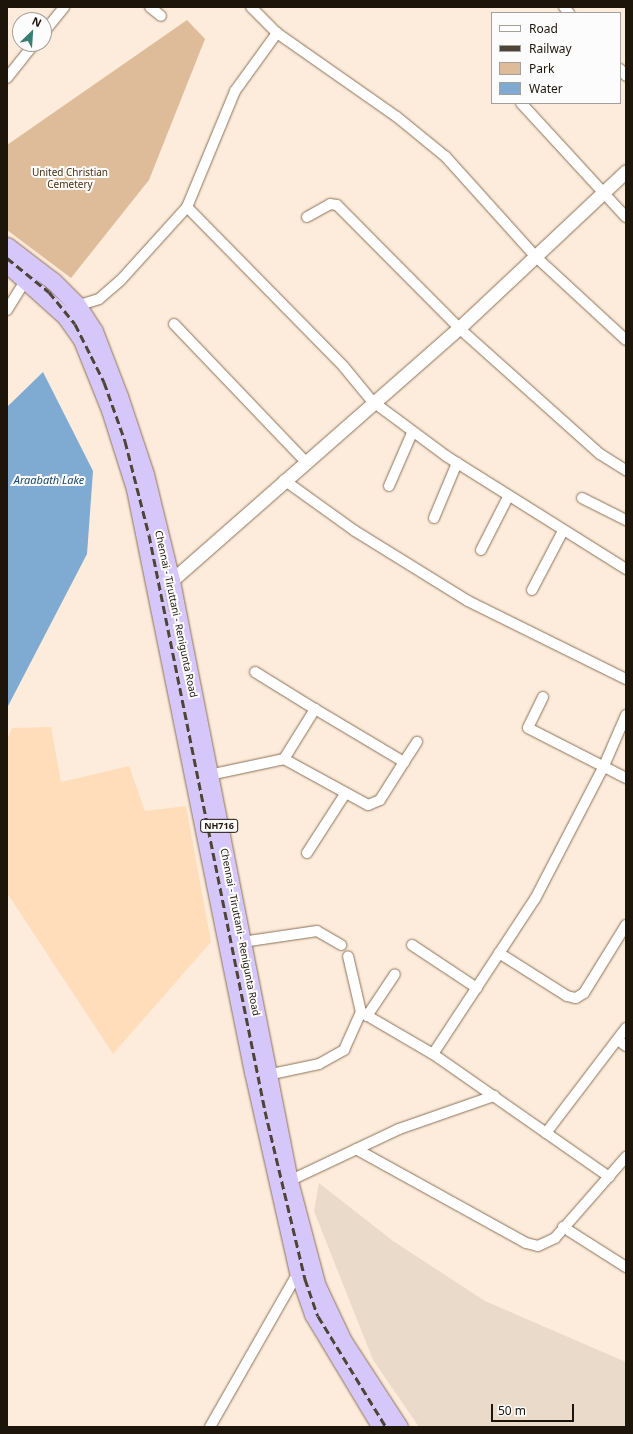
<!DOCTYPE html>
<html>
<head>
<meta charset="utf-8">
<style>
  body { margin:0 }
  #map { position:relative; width:633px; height:1434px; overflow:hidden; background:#fdecdb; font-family:"Noto Sans",sans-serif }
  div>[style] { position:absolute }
  .built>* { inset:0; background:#fdb }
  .medical>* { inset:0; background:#eadac9 }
  .green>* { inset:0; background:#debc99 }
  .water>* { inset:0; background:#7faad2 }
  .roads { filter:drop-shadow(0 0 1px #8a7158) drop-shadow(0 0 1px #8a7158) }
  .minor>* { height:10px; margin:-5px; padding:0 5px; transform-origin:5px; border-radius:5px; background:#fff }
  .tertiary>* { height:13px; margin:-6.5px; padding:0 6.5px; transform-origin:6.5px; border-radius:6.5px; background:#fff }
  .trunk>* { height:17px; margin:-8.5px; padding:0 8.5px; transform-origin:8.5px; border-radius:8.5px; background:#d6c7fa }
  .rail>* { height:3px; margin-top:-1.5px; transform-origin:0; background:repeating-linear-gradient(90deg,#4f4438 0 8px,transparent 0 12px) }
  span { translate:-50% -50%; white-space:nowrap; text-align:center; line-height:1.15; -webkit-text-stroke:4px #fcfcfc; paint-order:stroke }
  .shield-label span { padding:1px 3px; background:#fcfcfc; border:1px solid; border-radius:3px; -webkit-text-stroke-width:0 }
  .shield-label { font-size:9px; color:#1e150a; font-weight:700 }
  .park-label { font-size:10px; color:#4b2f0c }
  .street-label { font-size:10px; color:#1e150a }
  .water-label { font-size:11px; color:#16466d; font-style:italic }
  .frame { position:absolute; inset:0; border:8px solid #1e150a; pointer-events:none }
  .legend { position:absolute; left:491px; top:12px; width:130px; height:92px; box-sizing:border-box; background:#fcfcfc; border:1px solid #a3a09b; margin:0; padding:5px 7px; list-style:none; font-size:12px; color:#1e150a }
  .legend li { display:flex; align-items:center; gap:8px; height:20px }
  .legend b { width:20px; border:1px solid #a3a09b }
  .north { position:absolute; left:12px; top:12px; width:40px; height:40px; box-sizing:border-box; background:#fcfcfc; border:1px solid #a3a09b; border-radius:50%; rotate:25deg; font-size:11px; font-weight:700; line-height:16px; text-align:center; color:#1e150a }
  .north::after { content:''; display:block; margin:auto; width:14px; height:18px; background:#397e72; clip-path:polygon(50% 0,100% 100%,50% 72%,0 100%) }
  .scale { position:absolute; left:491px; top:1404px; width:83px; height:18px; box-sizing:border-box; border:2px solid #1e150a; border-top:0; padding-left:5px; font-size:12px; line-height:14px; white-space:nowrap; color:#1e150a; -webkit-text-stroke:3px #fcfcfc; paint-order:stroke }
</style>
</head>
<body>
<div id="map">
  <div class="built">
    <div style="clip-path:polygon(51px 727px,61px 782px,129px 766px,145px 811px,186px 806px,211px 942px,113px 1054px,7px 893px,7px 740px,12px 728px)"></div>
  </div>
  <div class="medical">
    <div style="clip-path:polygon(319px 1183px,393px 1241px,485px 1301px,626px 1362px,626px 1427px,419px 1427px,373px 1360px,314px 1211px)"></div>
  </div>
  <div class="green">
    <div style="clip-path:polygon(187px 20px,205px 39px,149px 180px,71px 278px,7px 230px,7px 145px)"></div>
  </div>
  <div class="water">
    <div style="clip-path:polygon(43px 372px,93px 471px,87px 554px,7px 708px,7px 407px)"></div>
  </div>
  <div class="roads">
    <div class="minor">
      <div style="left:150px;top:7px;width:14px;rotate:39deg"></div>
      <div style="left:251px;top:7px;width:37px;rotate:45deg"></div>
      <div style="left:277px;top:33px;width:146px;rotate:35deg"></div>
      <div style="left:397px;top:117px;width:63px;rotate:39.2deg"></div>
      <div style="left:446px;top:157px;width:133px;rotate:48deg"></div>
      <div style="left:535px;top:256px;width:124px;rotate:42.7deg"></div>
      <div style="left:564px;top:7px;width:8px;rotate:50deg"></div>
      <div style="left:44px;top:32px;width:32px;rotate:-51deg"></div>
      <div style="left:620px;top:69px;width:9px;rotate:49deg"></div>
      <div style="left:7px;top:78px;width:43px;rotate:-51.5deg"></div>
      <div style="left:521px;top:103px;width:155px;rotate:47.4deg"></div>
      <div style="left:187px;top:207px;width:224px;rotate:45.5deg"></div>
      <div style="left:344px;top:367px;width:44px;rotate:50.5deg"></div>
      <div style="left:372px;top:401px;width:92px;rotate:36.6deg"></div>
      <div style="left:446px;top:456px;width:213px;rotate:32.1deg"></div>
      <div style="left:307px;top:217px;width:26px;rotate:-29deg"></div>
      <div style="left:330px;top:204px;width:7px;rotate:8deg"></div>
      <div style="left:337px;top:205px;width:173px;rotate:45.2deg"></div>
      <div style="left:459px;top:328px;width:189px;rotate:41.8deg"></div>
      <div style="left:600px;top:454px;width:31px;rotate:32deg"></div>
      <div style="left:73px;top:307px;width:27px;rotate:-17deg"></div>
      <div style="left:99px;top:299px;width:28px;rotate:-41deg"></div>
      <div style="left:120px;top:281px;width:100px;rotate:-47.8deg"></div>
      <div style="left:187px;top:207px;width:126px;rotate:-67.5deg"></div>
      <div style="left:235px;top:91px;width:72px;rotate:-54.1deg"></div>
      <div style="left:7px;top:310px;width:36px;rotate:-58deg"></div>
      <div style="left:174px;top:324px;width:190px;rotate:46.3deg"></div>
      <div style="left:284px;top:480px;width:87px;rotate:35.7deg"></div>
      <div style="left:355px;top:531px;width:133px;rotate:31.8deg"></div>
      <div style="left:468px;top:601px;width:176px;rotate:26.3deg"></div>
      <div style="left:389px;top:486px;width:58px;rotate:-66.5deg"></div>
      <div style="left:582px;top:498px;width:49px;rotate:26.6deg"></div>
      <div style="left:434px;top:518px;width:60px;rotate:-67.3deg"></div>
      <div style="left:481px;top:550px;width:59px;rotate:-63deg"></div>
      <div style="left:532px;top:590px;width:67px;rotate:-62.3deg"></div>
      <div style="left:255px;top:672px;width:70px;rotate:31.7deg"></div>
      <div style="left:543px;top:697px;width:34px;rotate:116deg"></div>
      <div style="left:528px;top:728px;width:110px;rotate:27deg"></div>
      <div style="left:404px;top:762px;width:24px;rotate:-57deg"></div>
      <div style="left:209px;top:775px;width:77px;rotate:-12deg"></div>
      <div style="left:284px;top:759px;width:59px;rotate:-58.2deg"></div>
      <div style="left:315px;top:709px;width:104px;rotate:30.8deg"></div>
      <div style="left:404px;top:762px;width:45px;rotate:122.3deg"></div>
      <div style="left:380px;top:800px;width:13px;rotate:157deg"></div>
      <div style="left:368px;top:805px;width:96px;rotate:-151.3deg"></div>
      <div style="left:307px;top:853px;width:70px;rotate:-57.2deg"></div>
      <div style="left:242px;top:942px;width:76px;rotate:-8.3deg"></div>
      <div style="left:317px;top:931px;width:28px;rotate:30deg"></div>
      <div style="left:412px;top:945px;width:78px;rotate:33.5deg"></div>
      <div style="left:499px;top:953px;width:80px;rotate:32.3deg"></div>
      <div style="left:567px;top:996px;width:9px;rotate:13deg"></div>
      <div style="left:576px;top:998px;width:9px;rotate:-32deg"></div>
      <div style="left:584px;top:993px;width:80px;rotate:-58.3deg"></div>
      <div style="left:361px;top:1012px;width:83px;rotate:30.3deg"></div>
      <div style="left:433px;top:1054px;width:215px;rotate:34.9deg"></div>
      <div style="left:367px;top:1016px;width:50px;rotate:-56.3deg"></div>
      <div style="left:618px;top:1040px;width:10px;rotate:37deg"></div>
      <div style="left:433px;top:1054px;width:186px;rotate:-56.7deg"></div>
      <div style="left:535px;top:899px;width:148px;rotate:-62.6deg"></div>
      <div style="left:603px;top:768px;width:58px;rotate:-66.5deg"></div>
      <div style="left:267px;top:1075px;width:53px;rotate:-11.9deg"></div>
      <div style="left:319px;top:1064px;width:29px;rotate:-29deg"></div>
      <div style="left:344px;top:1050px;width:42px;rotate:-65.9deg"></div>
      <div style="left:361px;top:1012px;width:57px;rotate:-103.1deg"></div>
      <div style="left:546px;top:1133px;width:132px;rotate:-52.7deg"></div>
      <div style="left:356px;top:1149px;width:194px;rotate:28.9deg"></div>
      <div style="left:526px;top:1243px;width:12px;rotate:14deg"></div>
      <div style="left:538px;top:1246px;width:19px;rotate:-25deg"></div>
      <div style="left:555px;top:1238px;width:108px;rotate:-48.8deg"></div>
      <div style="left:289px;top:1181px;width:122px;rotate:-25.3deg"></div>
      <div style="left:399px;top:1129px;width:101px;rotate:-19.2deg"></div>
      <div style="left:563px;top:1227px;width:75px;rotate:32.4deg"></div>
      <div style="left:210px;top:1427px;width:180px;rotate:-60.3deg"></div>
    </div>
    <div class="tertiary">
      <div style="left:164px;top:583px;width:7px;rotate:-16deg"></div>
      <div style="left:171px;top:581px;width:383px;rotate:-41.3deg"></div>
      <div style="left:459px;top:328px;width:229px;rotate:-43.2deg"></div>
    </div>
    <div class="trunk">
      <div style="left:7px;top:246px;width:58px;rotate:37.3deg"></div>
      <div style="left:53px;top:281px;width:34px;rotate:45deg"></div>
      <div style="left:77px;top:305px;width:31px;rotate:57deg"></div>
      <div style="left:94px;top:331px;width:70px;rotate:69deg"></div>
      <div style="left:119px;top:396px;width:82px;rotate:71.6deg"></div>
      <div style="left:145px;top:474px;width:110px;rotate:76.3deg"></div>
      <div style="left:171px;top:581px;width:611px;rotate:78.87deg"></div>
      <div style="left:289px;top:1181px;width:109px;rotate:75.1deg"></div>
      <div style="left:317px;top:1286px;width:61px;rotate:64.7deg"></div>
      <div style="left:343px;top:1341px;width:103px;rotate:56.9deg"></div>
      <div style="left:7px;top:264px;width:79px;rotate:41.9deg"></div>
      <div style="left:66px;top:317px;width:28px;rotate:55deg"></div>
      <div style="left:82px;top:340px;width:75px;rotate:68.2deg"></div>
      <div style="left:110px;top:410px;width:83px;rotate:72.4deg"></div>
      <div style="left:135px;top:489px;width:595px;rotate:78.56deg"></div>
      <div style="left:253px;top:1072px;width:204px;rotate:77.3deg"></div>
      <div style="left:298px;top:1271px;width:46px;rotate:70.8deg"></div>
      <div style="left:313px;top:1314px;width:132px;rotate:59deg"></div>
    </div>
  </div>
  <div class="rail">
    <div style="left:7px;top:258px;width:54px;rotate:39deg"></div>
    <div style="left:49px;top:292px;width:41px;rotate:50.9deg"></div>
    <div style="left:75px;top:324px;width:65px;rotate:63.4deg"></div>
    <div style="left:104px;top:382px;width:63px;rotate:70.4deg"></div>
    <div style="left:125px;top:441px;width:97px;rotate:75.7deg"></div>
    <div style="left:149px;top:535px;width:588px;rotate:78.61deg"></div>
    <div style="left:265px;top:1111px;width:173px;rotate:76.6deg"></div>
    <div style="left:305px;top:1279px;width:39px;rotate:71deg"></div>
    <div style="left:318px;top:1316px;width:130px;rotate:58.5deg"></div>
  </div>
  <div class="shield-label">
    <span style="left:219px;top:826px">NH716</span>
  </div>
  <div class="park-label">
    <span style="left:70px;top:178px">United Christian<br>Cemetery</span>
  </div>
  <div class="street-label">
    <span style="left:176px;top:614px;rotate:78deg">Chennai - Tiruttani - Renigunta Road</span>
    <span style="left:240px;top:932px;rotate:79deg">Chennai - Tiruttani - Renigunta Road</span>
  </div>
  <div class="water-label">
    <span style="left:49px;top:480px">Araabath Lake</span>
  </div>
  <div class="frame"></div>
  <ul class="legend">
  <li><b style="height:5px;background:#fff"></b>Road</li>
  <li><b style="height:5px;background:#4f4438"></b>Railway</li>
  <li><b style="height:11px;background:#debc99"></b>Park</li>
  <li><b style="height:11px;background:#7faad2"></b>Water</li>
  </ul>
  <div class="north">N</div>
  <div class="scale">50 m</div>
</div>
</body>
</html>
